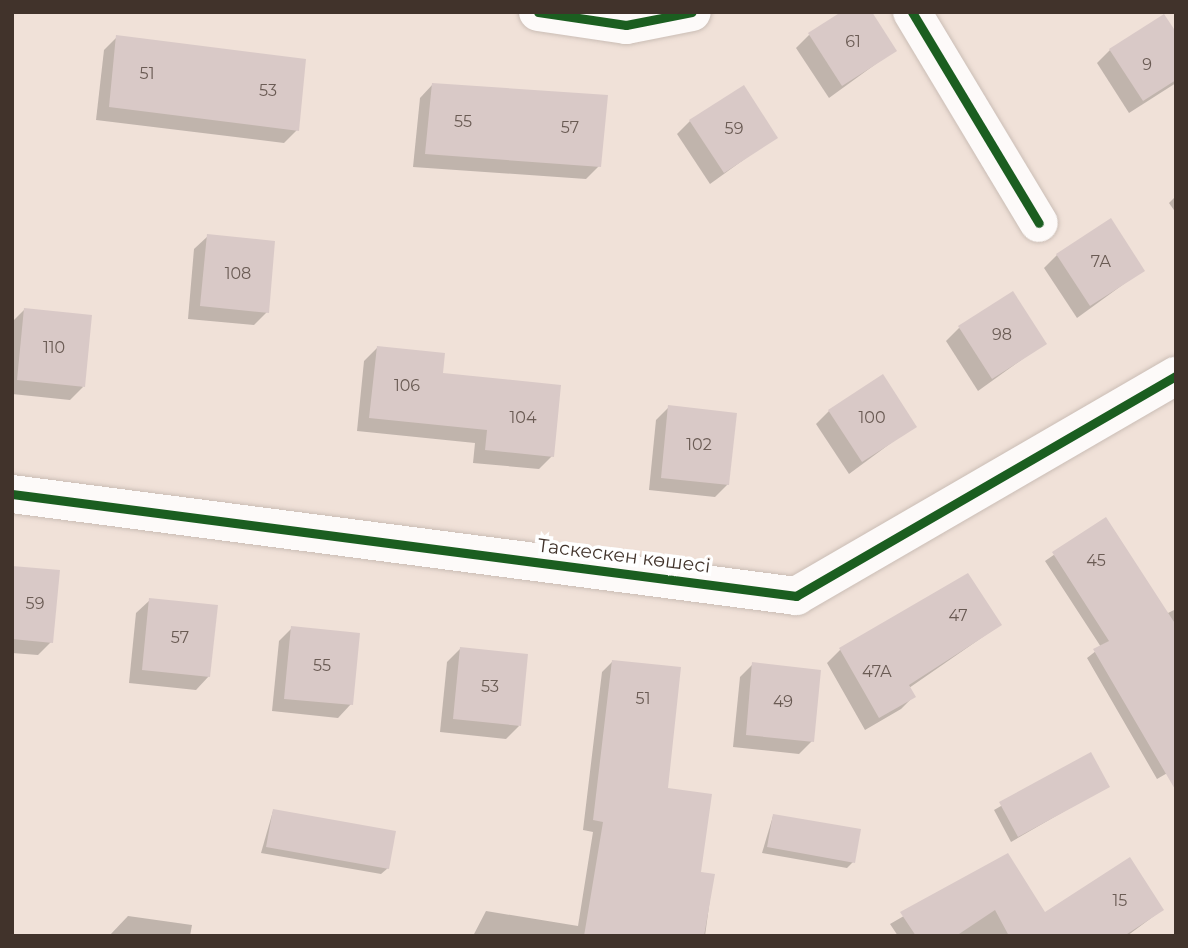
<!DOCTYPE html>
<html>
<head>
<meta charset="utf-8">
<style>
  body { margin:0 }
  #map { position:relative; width:1188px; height:948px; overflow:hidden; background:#f0e1d8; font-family:Montserrat,sans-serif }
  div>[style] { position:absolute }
  .shadow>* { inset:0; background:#0003 }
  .building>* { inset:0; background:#d9c9c7 }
  .roads { filter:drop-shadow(0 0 2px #cabdb5) drop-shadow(0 0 2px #cabdb5) }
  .street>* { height:38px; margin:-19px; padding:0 19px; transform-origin:19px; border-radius:19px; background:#fdfaf9 }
  .cycleway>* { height:9px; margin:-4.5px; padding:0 4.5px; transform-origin:4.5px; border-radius:4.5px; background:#1b5e20 }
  span { translate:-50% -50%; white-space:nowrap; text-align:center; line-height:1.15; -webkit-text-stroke:7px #fff; paint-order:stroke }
  .number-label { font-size:16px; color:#6a5b54 }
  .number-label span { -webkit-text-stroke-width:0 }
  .street-label { font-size:19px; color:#41332b }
  .frame { position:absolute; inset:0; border:14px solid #41332b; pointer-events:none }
</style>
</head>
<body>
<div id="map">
  <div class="shadow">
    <div style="clip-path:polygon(809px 35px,895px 50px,829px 98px,796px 48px)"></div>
    <div style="clip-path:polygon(1176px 35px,1176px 83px,1129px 113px,1097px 63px,1110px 50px)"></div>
    <div style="clip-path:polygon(117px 37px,297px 130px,284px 143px,96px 120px,104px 50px)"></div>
    <div style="clip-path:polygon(433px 84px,599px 166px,586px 179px,413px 167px,420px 98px)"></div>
    <div style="clip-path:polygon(690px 121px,775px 137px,710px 184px,677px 134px)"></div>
    <div style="clip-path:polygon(1176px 196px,1176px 213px,1169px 203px)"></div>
    <div style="clip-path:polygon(208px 236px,267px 312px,254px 325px,188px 319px,194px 249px)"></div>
    <div style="clip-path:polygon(1057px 255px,1143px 270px,1077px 318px,1044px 268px)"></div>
    <div style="clip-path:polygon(24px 310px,83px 387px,70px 400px,12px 394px,12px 322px)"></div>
    <div style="clip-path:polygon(959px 328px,1045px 343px,978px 391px,946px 341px)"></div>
    <div style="clip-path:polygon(377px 348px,441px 375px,552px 456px,539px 469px,473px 463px,475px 443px,357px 431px,364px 361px)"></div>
    <div style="clip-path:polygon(669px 407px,728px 484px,715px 497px,649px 490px,656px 420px)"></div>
    <div style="clip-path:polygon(829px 411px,914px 426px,849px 474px,816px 424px)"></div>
    <div style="clip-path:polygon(1106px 519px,1166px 614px,1176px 609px,1176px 768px,1157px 779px,1087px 658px,1101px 647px,1045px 561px)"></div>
    <div style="clip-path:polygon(12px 567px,51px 642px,38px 655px,12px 653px)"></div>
    <div style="clip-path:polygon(150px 600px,209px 676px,196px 690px,129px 683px,136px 613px)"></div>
    <div style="clip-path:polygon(1000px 625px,909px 688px,914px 696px,901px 709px,865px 730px,827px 663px,840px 650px)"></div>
    <div style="clip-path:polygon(292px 628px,351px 704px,338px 718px,272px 711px,279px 641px)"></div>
    <div style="clip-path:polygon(460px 649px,519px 726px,506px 739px,440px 732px,447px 662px)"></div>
    <div style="clip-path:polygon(612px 662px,699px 873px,713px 876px,705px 936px,473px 936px,486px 911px,578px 926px,593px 832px,583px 830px,602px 672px)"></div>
    <div style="clip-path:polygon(753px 664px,812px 741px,799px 754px,733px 747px,740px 677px)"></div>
    <div style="clip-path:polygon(1091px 754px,1108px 786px,1011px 842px,994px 810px)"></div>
    <div style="clip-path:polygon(273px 811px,388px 868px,381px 874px,261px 853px)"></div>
    <div style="clip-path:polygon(773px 816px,853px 862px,847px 868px,762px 853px)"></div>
    <div style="clip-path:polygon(1008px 856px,1045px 915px,1162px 910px,1127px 936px,898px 936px,890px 924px)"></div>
    <div style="clip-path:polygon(128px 916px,192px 925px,190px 936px,109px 936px)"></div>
  </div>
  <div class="building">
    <div style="clip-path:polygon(841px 12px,872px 12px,897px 51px,842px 86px,808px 33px)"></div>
    <div style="clip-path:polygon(1164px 14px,1176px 32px,1176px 80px,1143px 101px,1109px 49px)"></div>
    <div style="clip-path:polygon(116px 35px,306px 59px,299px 131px,109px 107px)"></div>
    <div style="clip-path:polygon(432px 83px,608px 95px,601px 167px,425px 154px)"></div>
    <div style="clip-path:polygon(744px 85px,778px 138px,724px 173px,689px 120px)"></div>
    <div style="clip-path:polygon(1111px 218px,1145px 271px,1090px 306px,1056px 254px)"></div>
    <div style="clip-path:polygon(207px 234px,275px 241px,269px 313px,200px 306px)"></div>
    <div style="clip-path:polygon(1013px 291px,1047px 344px,992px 379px,958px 326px)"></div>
    <div style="clip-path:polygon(24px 308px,92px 315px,85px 387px,17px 380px)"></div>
    <div style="clip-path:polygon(377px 346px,445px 353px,443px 373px,561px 385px,554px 457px,485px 450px,487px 430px,369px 418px)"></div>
    <div style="clip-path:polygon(883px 374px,917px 427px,862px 462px,828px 410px)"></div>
    <div style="clip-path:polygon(668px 405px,737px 413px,729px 485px,661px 478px)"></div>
    <div style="clip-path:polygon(1106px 517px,1176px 625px,1176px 791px,1093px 649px,1109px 641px,1052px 552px)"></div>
    <div style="clip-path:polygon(12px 566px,60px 570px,53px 643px,12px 639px)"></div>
    <div style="clip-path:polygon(968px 573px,1002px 625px,909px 685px,916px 697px,879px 718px,839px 648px)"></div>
    <div style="clip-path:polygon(149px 598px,218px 605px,210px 677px,142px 670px)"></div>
    <div style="clip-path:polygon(291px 626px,360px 633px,353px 705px,284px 699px)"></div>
    <div style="clip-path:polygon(460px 647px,528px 654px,521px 726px,453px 719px)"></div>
    <div style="clip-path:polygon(612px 660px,681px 667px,668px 788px,712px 794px,701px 872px,715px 874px,704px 936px,584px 936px,603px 822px,593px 820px)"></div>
    <div style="clip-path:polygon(752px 662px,821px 670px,814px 742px,746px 735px)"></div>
    <div style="clip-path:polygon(1091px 752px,1110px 787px,1018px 837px,999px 802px)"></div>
    <div style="clip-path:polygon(273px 809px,396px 831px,389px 869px,266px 847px)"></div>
    <div style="clip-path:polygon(773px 814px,861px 829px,855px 863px,767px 847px)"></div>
    <div style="clip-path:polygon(1008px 853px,1045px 912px,1130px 857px,1164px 910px,1124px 936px,1009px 936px,995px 910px,956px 936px,916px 936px,900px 912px)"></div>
  </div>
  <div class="roads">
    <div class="street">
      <div style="left:538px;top:12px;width:89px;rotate:8.4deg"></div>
      <div style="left:626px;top:25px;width:67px;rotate:-11.1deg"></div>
      <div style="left:912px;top:12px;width:246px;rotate:59deg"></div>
      <div style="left:12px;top:494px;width:791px;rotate:7.41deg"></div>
      <div style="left:796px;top:596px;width:439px;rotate:-30.1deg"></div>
    </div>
  </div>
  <div class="cycleway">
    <div style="left:538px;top:12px;width:89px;rotate:8.4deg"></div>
    <div style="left:626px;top:25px;width:67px;rotate:-11.1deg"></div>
    <div style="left:912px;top:12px;width:246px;rotate:59deg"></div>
    <div style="left:12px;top:494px;width:791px;rotate:7.41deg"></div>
    <div style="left:796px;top:596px;width:439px;rotate:-30.1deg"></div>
  </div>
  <div class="number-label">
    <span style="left:853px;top:42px">61</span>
    <span style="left:1147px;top:65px">9</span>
    <span style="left:147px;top:74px">51</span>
    <span style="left:268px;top:91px">53</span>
    <span style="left:463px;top:122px">55</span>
    <span style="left:570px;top:128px">57</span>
    <span style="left:734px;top:129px">59</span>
    <span style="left:1101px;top:262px">7А</span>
    <span style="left:238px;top:274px">108</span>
    <span style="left:1002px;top:335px">98</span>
    <span style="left:54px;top:348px">110</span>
    <span style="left:407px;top:386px">106</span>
    <span style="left:523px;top:418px">104</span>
    <span style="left:872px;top:418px">100</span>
    <span style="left:699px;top:445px">102</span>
    <span style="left:1096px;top:561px">45</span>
    <span style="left:35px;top:604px">59</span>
    <span style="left:958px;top:616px">47</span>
    <span style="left:180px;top:638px">57</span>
    <span style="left:322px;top:666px">55</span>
    <span style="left:877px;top:672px">47А</span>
    <span style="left:490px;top:687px">53</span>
    <span style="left:643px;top:699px">51</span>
    <span style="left:783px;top:702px">49</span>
    <span style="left:1120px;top:901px">15</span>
  </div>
  <div class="street-label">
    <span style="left:624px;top:556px;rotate:7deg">Таскескен көшесі</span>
  </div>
  <div class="frame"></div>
</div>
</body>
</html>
